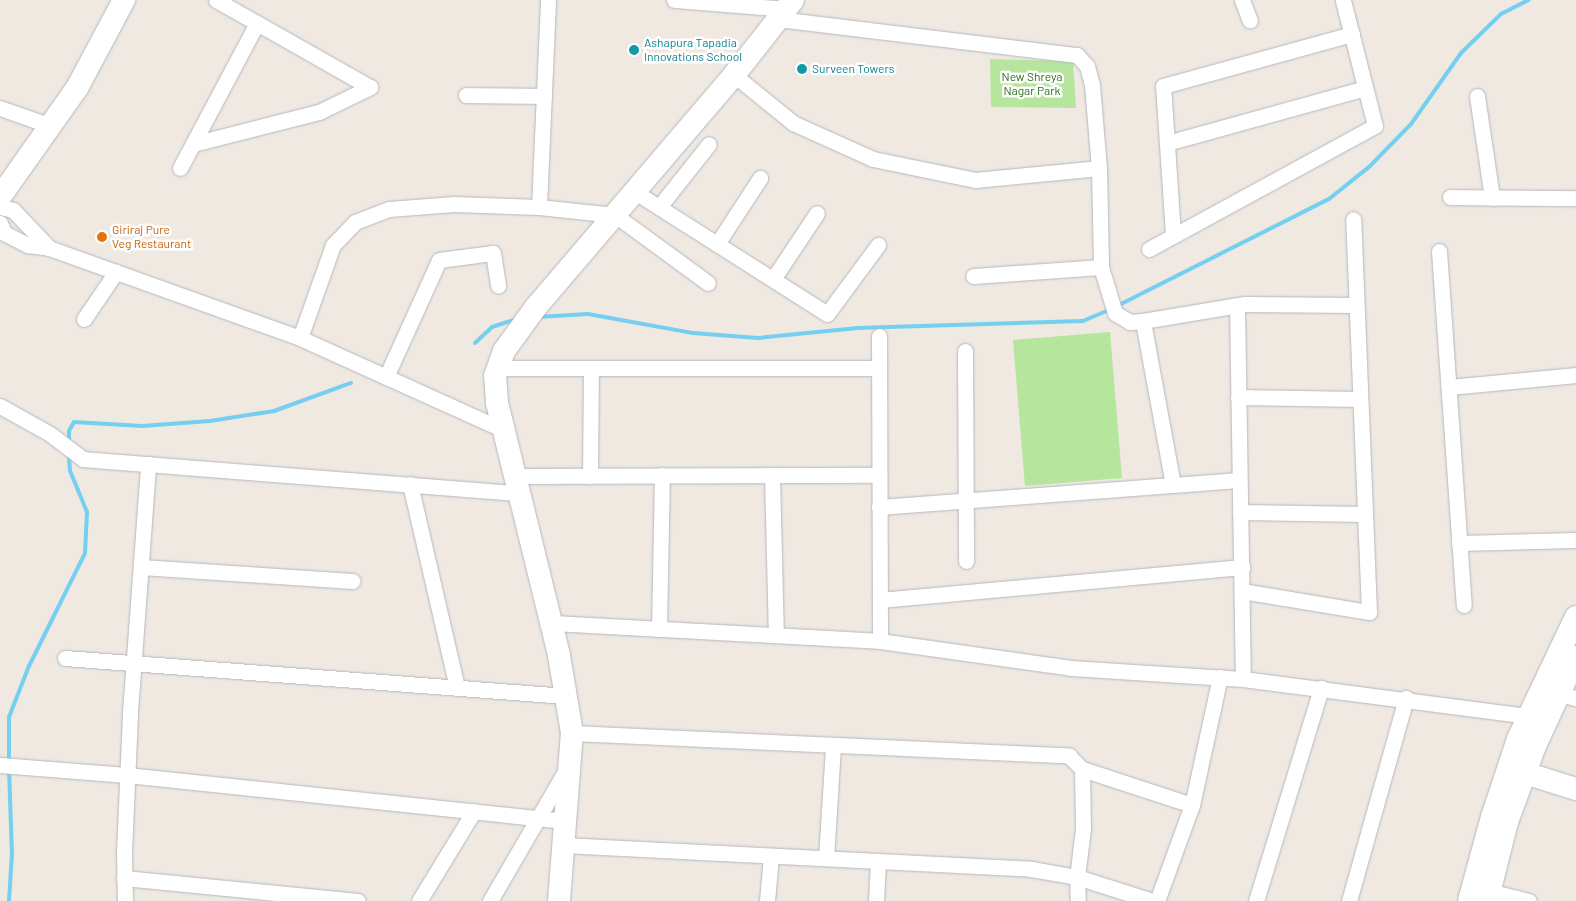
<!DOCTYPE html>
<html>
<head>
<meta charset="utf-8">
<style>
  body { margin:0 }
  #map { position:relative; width:1576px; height:901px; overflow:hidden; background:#efe9e1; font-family:Barlow,sans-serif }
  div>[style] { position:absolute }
  .green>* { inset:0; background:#b6e59e }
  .stream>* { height:4px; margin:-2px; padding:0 2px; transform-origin:2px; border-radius:2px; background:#75cff0 }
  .roads { filter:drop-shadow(0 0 1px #b4b7c1) drop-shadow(0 0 1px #b4b7c1) }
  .street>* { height:15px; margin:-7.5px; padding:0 7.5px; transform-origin:7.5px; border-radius:7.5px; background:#fff }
  .secondary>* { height:22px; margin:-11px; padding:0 11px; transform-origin:11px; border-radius:11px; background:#fff }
  .dots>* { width:14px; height:14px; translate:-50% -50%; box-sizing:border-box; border:2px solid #fff; border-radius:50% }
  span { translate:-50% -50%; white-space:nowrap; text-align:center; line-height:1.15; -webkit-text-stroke:5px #fff; paint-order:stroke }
  .culture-label { font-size:12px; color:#0d838f }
  .left { translate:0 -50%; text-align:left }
  .park-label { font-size:12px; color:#2c6e1b }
  .food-label { font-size:12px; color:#c56008 }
</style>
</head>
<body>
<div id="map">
  <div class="green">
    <div style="clip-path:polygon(990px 59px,1073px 61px,1076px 108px,991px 107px)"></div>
    <div style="clip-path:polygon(1110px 332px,1122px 478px,1025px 486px,1013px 340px)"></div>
  </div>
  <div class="stream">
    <div style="left:1117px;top:306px;width:237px;rotate:-26.8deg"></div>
    <div style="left:1329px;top:199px;width:51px;rotate:-38.7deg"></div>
    <div style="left:1369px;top:167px;width:60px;rotate:-45.7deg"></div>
    <div style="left:1411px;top:124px;width:87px;rotate:-54.8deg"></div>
    <div style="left:1461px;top:53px;width:56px;rotate:-44.3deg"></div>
    <div style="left:1501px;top:14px;width:31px;rotate:-27deg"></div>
    <div style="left:538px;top:317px;width:50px;rotate:-3.4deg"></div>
    <div style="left:588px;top:314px;width:107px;rotate:10.3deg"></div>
    <div style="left:693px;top:333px;width:65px;rotate:4.4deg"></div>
    <div style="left:758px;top:338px;width:100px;rotate:-5.8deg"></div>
    <div style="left:857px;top:328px;width:226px;rotate:-1.8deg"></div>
    <div style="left:1083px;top:321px;width:30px;rotate:-23deg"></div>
    <div style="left:475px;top:343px;width:23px;rotate:-43deg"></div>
    <div style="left:492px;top:327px;width:28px;rotate:-18deg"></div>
    <div style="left:69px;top:443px;width:12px;rotate:-90deg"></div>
    <div style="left:69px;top:431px;width:10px;rotate:-61deg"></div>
    <div style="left:74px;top:422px;width:68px;rotate:3.4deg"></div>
    <div style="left:142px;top:426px;width:68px;rotate:-4.2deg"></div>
    <div style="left:210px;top:421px;width:65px;rotate:-8.9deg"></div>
    <div style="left:274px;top:411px;width:82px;rotate:-20deg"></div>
    <div style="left:9px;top:762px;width:45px;rotate:-90deg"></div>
    <div style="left:9px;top:717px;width:55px;rotate:-68.6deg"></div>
    <div style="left:29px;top:666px;width:126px;rotate:-63.6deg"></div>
    <div style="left:85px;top:553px;width:41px;rotate:-87.2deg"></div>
    <div style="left:87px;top:512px;width:44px;rotate:-112.5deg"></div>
    <div style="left:70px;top:471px;width:16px;rotate:-94deg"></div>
    <div style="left:9px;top:769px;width:84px;rotate:88deg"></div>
    <div style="left:12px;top:853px;width:48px;rotate:93.6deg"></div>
  </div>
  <div class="roads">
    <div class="street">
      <div style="left:216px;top:0;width:177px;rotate:29.5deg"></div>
      <div style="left:674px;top:0;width:112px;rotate:4.6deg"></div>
      <div style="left:1242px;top:0;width:22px;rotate:69deg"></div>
      <div style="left:778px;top:19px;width:301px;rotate:6.9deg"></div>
      <div style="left:1077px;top:55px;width:15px;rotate:48deg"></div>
      <div style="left:1087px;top:66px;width:20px;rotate:75deg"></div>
      <div style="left:1092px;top:85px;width:83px;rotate:85.2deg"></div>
      <div style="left:1099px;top:168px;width:99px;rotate:88.8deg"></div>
      <div style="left:1101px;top:267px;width:128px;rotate:176deg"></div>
      <div style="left:734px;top:75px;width:76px;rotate:39.1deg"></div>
      <div style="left:793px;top:123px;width:88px;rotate:24.2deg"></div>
      <div style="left:873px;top:159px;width:104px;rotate:11.6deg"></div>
      <div style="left:975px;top:180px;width:125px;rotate:-5.5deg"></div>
      <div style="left:466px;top:95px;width:78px;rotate:0.7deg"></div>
      <div style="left:1477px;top:96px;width:103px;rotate:81.6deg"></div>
      <div style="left:0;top:108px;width:54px;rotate:19.4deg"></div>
      <div style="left:1167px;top:143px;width:205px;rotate:-15.5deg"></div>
      <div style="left:193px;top:144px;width:130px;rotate:-14.3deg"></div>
      <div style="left:319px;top:112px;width:57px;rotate:-26.1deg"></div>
      <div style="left:180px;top:168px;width:164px;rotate:-62deg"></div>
      <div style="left:635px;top:192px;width:227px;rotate:32.4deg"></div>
      <div style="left:827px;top:314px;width:86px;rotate:-53.5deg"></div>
      <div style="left:1450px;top:197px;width:126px;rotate:0.5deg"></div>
      <div style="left:0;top:207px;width:13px;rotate:13deg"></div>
      <div style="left:13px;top:210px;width:52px;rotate:46.5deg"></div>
      <div style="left:539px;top:207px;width:207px;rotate:-87.5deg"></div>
      <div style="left:659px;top:207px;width:80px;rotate:-51.6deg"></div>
      <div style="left:0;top:223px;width:11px;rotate:68deg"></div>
      <div style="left:4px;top:233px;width:27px;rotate:27deg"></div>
      <div style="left:28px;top:245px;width:21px;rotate:8deg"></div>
      <div style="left:49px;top:248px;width:267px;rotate:19.7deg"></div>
      <div style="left:300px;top:338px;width:224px;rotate:24.3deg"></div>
      <div style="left:1173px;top:235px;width:149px;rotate:-93.8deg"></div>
      <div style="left:1163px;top:86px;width:196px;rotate:-15.4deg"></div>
      <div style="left:717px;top:244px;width:79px;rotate:-56.9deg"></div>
      <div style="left:1149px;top:249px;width:257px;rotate:-28.6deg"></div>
      <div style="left:1375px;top:126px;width:130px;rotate:-104.3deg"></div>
      <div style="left:1439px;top:251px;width:355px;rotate:86deg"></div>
      <div style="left:1101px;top:267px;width:48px;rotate:73.1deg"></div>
      <div style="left:1115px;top:313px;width:17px;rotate:31deg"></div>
      <div style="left:1130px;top:322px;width:13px;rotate:-4deg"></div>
      <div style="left:773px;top:279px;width:79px;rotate:-56.3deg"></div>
      <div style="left:1237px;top:305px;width:374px;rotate:89.1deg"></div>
      <div style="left:84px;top:319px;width:57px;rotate:-55.8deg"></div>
      <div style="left:879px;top:336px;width:305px;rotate:89.8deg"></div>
      <div style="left:300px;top:338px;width:99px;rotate:-70.5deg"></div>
      <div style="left:333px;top:245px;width:32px;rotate:-46deg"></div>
      <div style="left:355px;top:222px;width:36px;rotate:-21deg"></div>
      <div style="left:389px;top:209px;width:65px;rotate:-4.4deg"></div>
      <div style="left:454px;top:204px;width:85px;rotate:2deg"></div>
      <div style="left:539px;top:207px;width:76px;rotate:6deg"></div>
      <div style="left:615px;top:215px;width:115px;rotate:36.2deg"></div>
      <div style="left:965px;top:351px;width:210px;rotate:89.7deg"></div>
      <div style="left:498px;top:368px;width:380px"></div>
      <div style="left:386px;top:377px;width:128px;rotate:-65.6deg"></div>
      <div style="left:439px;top:260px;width:54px;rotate:-7.4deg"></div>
      <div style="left:493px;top:253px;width:33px;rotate:81deg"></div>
      <div style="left:1449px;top:387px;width:128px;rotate:-5.4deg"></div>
      <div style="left:1238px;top:397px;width:122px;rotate:0.9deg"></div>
      <div style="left:0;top:406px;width:57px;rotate:29.2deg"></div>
      <div style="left:50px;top:434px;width:41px;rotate:37.1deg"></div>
      <div style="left:83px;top:459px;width:437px;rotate:4.5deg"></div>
      <div style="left:772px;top:475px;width:160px;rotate:88.6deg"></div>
      <div style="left:515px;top:476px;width:364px;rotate:-0.2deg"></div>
      <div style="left:590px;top:476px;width:108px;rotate:-89.5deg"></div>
      <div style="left:410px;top:484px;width:209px;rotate:77deg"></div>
      <div style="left:1173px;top:485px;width:167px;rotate:-100.4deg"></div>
      <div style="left:1143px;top:321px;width:103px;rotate:-9.5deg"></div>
      <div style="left:1245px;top:304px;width:111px;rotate:0.5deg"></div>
      <div style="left:879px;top:507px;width:361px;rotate:-4.3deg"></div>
      <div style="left:1240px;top:512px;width:125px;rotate:0.9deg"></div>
      <div style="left:1459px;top:543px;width:117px;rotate:-1.5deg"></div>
      <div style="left:141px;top:567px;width:212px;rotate:3.8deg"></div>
      <div style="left:1242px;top:591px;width:129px;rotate:9.4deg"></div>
      <div style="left:1369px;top:612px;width:393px;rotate:-92.3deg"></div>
      <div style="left:880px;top:600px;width:364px;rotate:-5.2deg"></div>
      <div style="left:551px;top:623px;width:329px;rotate:3.1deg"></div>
      <div style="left:880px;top:641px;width:193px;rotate:8deg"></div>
      <div style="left:1071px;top:668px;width:172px;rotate:3.7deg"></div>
      <div style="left:1243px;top:679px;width:296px;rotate:7.4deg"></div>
      <div style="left:659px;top:629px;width:154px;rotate:-88.9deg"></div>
      <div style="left:65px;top:658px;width:502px;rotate:4.34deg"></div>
      <div style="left:1551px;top:691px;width:26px;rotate:16deg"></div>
      <div style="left:572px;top:733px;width:498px;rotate:2.6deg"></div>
      <div style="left:1069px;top:756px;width:18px;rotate:45deg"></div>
      <div style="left:1082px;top:769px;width:60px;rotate:89deg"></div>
      <div style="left:1083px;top:829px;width:48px;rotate:97.1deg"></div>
      <div style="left:1077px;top:877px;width:24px;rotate:88deg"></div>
      <div style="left:0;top:765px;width:127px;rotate:4.5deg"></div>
      <div style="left:127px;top:775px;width:440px;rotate:6deg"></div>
      <div style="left:1082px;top:769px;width:116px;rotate:18.1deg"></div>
      <div style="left:563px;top:845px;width:469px;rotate:2.9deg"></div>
      <div style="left:1031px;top:869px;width:47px;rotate:9.9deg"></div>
      <div style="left:1077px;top:877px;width:79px;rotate:17.7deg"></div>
      <div style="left:826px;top:858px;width:112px;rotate:-86.4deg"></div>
      <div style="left:124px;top:878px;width:235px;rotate:5.6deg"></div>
      <div style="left:1489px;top:891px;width:41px;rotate:14deg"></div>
      <div style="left:125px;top:901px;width:49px;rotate:-91.2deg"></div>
      <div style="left:124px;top:852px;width:140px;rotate:-87.5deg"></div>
      <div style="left:130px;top:712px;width:249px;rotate:-85.8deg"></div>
      <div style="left:419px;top:901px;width:105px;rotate:-58.6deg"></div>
      <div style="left:490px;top:901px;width:154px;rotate:-59.9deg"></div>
      <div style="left:767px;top:901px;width:45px;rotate:-84.9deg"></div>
      <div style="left:876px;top:901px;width:40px;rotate:-87.1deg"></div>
      <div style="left:1157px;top:901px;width:102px;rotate:-70deg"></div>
      <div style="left:1192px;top:805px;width:131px;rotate:-77.7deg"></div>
      <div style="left:1256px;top:901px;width:223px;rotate:-73deg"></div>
      <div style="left:1349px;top:901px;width:211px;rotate:-74.3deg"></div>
    </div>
    <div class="secondary">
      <div style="left:0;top:197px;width:133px;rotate:-54.8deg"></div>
      <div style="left:77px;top:88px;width:100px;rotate:-61.9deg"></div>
      <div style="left:1512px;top:769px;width:67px;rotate:17.4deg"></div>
      <div style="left:559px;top:901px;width:169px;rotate:-85.6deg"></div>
      <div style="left:572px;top:733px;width:79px;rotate:-99.5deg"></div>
      <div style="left:559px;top:655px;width:260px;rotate:-103.8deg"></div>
      <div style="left:497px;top:403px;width:27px;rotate:-94deg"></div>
      <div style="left:495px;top:376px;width:27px;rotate:-70deg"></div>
      <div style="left:504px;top:351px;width:54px;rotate:-54deg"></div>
      <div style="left:536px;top:307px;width:305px;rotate:-49.5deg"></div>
      <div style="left:734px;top:75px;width:95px;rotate:-51.8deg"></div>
      <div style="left:1469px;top:901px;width:87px;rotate:-74.7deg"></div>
      <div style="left:1492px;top:817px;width:82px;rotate:-71.6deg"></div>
      <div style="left:1518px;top:739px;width:135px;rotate:-64.6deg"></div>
      <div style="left:1487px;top:901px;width:81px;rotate:-75.8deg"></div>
      <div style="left:1507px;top:822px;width:81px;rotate:-69.8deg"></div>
      <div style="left:1535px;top:746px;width:98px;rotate:-65.3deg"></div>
    </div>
  </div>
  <div class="dots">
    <div style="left:634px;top:50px;background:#0f9aa8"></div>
    <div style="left:802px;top:69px;background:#0f9aa8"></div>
    <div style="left:102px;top:237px;background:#e8710a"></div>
  </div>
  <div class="culture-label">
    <span class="left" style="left:644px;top:50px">Ashapura Tapadia<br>Innovations School</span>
    <span class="left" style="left:812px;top:69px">Surveen Towers</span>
  </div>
  <div class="park-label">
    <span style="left:1032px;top:84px">New Shreya<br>Nagar Park</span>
  </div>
  <div class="food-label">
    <span class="left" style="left:112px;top:237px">Giriraj Pure<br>Veg Restaurant</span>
  </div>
</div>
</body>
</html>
